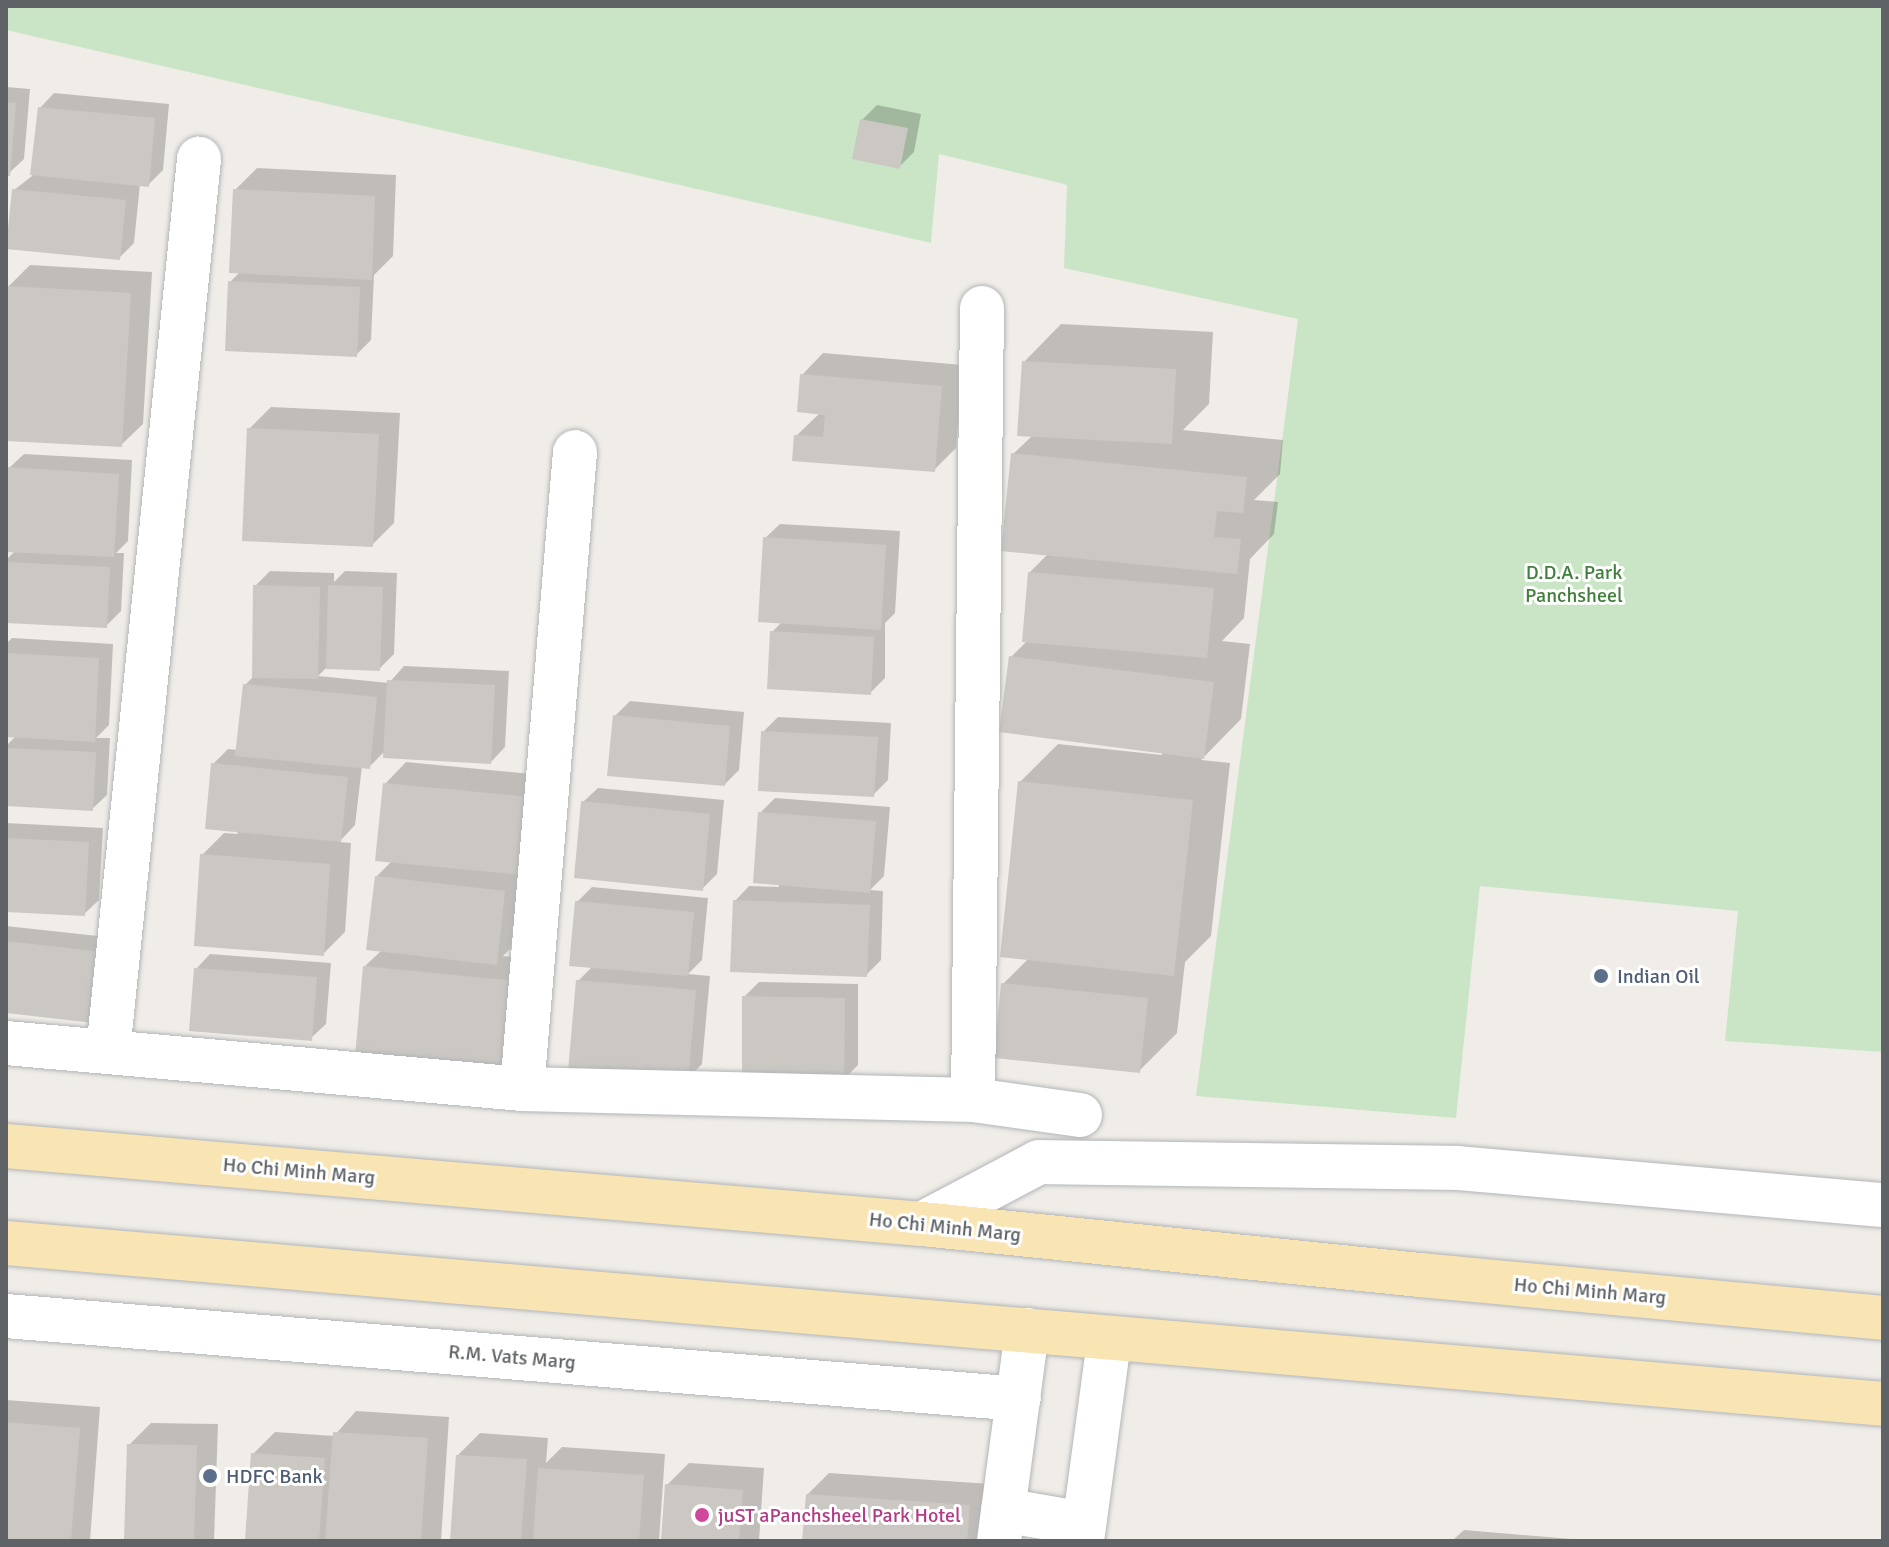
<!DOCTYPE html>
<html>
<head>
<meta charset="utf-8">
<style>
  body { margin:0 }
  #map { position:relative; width:1889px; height:1547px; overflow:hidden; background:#f0ede8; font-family:Signika,sans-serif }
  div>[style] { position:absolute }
  .green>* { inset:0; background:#cae5c6 }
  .shadow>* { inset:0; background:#0003 }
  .building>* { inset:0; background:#cbc8c4 }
  .roads { filter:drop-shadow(0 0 2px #b2b5b8) drop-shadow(0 0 2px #b2b5b8) }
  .street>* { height:44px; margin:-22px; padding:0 22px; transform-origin:22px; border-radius:22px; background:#fff }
  .secondary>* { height:44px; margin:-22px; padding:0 22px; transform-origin:22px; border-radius:22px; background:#fff }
  .primary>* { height:44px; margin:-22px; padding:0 22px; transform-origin:22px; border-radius:22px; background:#f9e5b3 }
  .dots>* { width:22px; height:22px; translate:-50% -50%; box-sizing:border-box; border:4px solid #fff; border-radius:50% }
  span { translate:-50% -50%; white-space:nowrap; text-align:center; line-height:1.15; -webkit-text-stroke:6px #fff; paint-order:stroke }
  .park-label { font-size:20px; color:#41803c }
  .service-label { font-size:20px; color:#4e5e75 }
  .left { translate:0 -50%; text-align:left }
  .street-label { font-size:20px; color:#5f6366 }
  .hotel-label { font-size:20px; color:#b23c85 }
  .frame { position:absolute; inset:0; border:8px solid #5f6366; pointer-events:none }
</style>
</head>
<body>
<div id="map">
  <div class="green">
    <div style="clip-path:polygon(6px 6px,1883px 6px,1883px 1052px,1725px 1041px,1738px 911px,1480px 886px,1456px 1118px,1196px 1096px,1298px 319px,1064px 268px,1067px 185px,1056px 182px,939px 154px,931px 243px,6px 30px)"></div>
  </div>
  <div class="shadow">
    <div style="clip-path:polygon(6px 87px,30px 89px,24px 159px,8px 174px,6px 199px)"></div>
    <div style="clip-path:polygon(54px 93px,169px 104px,163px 170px,148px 185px,140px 184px,134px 243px,119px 258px,14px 190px,32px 176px,40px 108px)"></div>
    <div style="clip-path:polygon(877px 105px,921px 114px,914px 152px,899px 167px,862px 120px)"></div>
    <div style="clip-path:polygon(257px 168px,396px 175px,393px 256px,374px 275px,371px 340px,356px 355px,230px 282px,240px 272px,235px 190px)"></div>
    <div style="clip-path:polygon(30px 265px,152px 272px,143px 424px,121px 445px,6px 439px,8px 287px)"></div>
    <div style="clip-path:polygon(1061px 324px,1213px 332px,1209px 404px,1183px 430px,1283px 440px,1280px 474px,1254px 500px,1278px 502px,1274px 534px,1250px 559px,1244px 618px,1222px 641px,1250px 644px,1241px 719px,1201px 760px,1230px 763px,1211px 936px,1185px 962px,1177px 1033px,1139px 1071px,1003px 984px,1029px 958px,1020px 782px,1058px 744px,1162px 755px,1162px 752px,1011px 657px,1028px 640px,1030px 572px,1049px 553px,1013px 454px,1033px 435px,1024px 362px)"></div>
    <div style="clip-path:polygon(823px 353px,963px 365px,956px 448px,934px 470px,796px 436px,820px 413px,802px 375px)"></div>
    <div style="clip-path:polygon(271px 407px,400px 413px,394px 523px,372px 545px,249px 429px)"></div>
    <div style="clip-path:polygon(24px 454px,132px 460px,128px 541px,116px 553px,124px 553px,121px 611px,106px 626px,6px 621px,6px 560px,16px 550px,6px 550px,9px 468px)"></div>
    <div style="clip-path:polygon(780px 524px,900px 531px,895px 613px,885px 623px,885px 678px,870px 693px,772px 632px,782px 622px,765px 538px)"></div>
    <div style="clip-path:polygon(270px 571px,334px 573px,334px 582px,345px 571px,397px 573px,394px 654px,379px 669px,327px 667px,318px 676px,389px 683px,404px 666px,509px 671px,505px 747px,491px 762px,385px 751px,369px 767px,362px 766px,355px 825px,339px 842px,351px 843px,345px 932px,323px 954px,202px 855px,224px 833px,238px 834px,213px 764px,228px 749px,238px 750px,245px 685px,254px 676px,255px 586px)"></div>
    <div style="clip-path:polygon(12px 638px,113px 644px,109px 725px,96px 738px,110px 738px,107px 795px,92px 809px,6px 804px,6px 746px,17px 735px,6px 735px,6px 644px)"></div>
    <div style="clip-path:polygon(630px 701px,744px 712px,739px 770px,725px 784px,615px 716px)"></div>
    <div style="clip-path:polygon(778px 717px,891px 723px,888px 780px,873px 795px,763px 732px)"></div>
    <div style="clip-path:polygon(406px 762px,551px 776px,520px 872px,511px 948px,503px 956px,536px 959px,527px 1048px,365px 966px,382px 950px,376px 877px,393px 860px,385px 784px)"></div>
    <div style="clip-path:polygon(598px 788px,724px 800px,717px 874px,702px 889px,583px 802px)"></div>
    <div style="clip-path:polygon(775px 798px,890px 807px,884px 876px,870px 890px,883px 891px,881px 960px,866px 975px,735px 901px,749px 886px,779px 887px,760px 813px)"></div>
    <div style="clip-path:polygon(6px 823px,103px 828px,99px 900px,84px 914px,6px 910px)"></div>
    <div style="clip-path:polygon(592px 887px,708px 898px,702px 960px,688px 974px,710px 976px,702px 1064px,687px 1079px,578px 981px,593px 966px,577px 902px)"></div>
    <div style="clip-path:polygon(6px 926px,116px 938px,94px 1021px,6px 1011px)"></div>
    <div style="clip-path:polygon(210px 954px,331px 963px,326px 1024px,311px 1038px,196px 969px)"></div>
    <div style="clip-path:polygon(759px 982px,858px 984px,858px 1065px,843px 1080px,744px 997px)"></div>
    <div style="clip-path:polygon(6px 1400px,100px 1407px,90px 1541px,6px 1541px)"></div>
    <div style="clip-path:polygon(356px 1411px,449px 1417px,441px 1541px,247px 1541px,253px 1454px,275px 1432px,334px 1436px)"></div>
    <div style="clip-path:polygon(151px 1423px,218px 1424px,214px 1541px,126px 1541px,129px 1445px)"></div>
    <div style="clip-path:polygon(480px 1433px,548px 1438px,546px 1463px,562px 1447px,665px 1454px,659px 1541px,452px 1541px,458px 1455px)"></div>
    <div style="clip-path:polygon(689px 1463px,764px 1468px,759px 1541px,663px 1541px,667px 1485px)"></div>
    <div style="clip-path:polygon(829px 1473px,990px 1484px,986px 1541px,804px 1541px,807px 1495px)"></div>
    <div style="clip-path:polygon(1464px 1530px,1594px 1541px,1452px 1541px)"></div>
  </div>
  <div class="building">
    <div style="clip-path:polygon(6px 102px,16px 103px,10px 176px,6px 176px)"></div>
    <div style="clip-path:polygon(38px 107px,155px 118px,149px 187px,30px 175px)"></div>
    <div style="clip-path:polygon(860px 119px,908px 128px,900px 169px,852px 159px)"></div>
    <div style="clip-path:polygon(12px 189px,126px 200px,120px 260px,6px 249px)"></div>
    <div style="clip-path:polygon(233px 189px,375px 196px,372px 280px,229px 273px)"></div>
    <div style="clip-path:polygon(228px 281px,360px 287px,357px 357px,225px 351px)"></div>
    <div style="clip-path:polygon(6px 286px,131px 293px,122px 447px,6px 441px)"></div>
    <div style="clip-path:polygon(1022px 361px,1176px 369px,1172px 444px,1017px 436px)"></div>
    <div style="clip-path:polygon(800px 374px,942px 386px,935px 472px,792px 461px,794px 435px,823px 437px,825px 415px,797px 412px)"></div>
    <div style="clip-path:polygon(247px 428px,379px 434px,373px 547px,242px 541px)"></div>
    <div style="clip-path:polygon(1011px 453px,1247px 477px,1243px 513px,1217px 511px,1214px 537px,1241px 539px,1237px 574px,1001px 551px)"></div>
    <div style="clip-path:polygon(7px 467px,119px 474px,114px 557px,6px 552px)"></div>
    <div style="clip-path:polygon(763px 537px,886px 545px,881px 630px,758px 622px)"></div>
    <div style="clip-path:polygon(6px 562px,110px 567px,107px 628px,6px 623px)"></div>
    <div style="clip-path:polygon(1028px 572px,1214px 588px,1207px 658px,1022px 642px)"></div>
    <div style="clip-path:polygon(253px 585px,320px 587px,318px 679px,252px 678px)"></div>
    <div style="clip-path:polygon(328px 585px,383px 587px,380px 671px,326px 669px)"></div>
    <div style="clip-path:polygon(770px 631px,874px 637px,871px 695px,767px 689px)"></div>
    <div style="clip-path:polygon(6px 653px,99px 658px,95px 742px,6px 737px)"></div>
    <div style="clip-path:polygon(1009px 656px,1214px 682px,1204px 759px,999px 732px)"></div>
    <div style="clip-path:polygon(387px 680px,495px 685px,491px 764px,383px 758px)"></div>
    <div style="clip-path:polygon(243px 684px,377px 697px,370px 769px,235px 756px)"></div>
    <div style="clip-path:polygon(613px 715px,730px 726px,725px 786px,607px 776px)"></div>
    <div style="clip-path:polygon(761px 731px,878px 737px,874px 797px,758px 791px)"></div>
    <div style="clip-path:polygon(6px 748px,96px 752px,93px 811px,6px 806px)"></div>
    <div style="clip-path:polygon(211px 763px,348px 777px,341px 842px,205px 829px)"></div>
    <div style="clip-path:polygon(1018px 781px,1193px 800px,1174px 976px,1000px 957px)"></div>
    <div style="clip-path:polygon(383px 783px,530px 797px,522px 875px,375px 861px)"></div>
    <div style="clip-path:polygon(581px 801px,710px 814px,703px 891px,574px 878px)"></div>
    <div style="clip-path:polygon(758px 812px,876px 821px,870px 893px,753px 883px)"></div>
    <div style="clip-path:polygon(6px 838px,89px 842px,85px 916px,6px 912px)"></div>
    <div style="clip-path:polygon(200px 854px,330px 864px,324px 956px,194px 946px)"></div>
    <div style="clip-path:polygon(375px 876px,505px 891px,497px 965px,366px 950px)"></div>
    <div style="clip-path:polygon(733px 900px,870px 905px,867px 977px,730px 972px)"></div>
    <div style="clip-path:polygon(575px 901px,694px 912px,688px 976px,569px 966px)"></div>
    <div style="clip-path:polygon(6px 941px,102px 952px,94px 1023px,6px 1013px)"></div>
    <div style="clip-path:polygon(363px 966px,515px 981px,505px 1072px,355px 1057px)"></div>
    <div style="clip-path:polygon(194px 968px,317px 977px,312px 1041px,189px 1031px)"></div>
    <div style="clip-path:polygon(576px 980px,696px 990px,688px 1081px,568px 1071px)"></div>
    <div style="clip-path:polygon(1001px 983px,1148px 998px,1140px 1073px,994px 1058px)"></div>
    <div style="clip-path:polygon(742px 996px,845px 998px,844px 1082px,742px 1081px)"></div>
    <div style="clip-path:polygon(6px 1422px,80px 1428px,71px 1541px,6px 1541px)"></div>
    <div style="clip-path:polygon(333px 1432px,428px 1438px,421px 1541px,325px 1541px)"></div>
    <div style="clip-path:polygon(127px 1444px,197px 1445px,194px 1541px,124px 1541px)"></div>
    <div style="clip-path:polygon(251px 1453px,325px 1458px,319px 1541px,245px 1541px)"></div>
    <div style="clip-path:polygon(456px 1455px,527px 1459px,521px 1541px,450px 1541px)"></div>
    <div style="clip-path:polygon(538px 1468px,644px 1475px,639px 1541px,533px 1541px)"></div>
    <div style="clip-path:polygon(665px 1484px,743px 1490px,739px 1541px,661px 1541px)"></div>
    <div style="clip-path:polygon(806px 1494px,970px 1505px,967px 1541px,802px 1541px)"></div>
  </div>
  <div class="roads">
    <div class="street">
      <div style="left:6px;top:1043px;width:518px;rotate:5.09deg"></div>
      <div style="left:522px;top:1089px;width:451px;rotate:1.4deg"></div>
      <div style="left:973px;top:1100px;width:108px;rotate:8deg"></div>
      <div style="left:108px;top:1052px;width:898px;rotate:-84.18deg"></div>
      <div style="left:522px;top:1089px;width:639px;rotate:-85.24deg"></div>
      <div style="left:973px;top:1100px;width:792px;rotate:-89.35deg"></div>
      <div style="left:6px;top:1316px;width:1016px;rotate:4.68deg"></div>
    </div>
    <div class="secondary">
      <div style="left:922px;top:1224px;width:132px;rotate:-27.9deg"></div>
      <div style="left:1039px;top:1162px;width:419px;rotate:0.8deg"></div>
      <div style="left:1458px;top:1168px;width:427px;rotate:5deg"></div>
      <div style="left:1003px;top:1510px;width:82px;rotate:9.8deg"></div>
      <div style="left:999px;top:1541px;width:213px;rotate:-82.4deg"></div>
      <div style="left:1082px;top:1541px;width:203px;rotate:-82.3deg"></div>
    </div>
    <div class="primary">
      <div style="left:6px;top:1146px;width:919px;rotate:4.87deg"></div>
      <div style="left:922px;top:1224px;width:501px;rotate:5.85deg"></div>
      <div style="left:1420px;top:1275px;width:465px;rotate:5.3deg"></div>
      <div style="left:6px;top:1243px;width:1884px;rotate:4.9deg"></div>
    </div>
  </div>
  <div class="dots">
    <div style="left:1601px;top:976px;background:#5c6f8a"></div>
    <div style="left:210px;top:1476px;background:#5c6f8a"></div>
    <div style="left:702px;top:1515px;background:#d1479c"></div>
  </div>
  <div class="park-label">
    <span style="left:1574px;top:584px">D.D.A. Park<br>Panchsheel</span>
  </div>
  <div class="service-label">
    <span class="left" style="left:1617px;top:976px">Indian Oil</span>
    <span class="left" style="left:226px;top:1476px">HDFC Bank</span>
  </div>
  <div class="street-label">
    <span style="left:299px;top:1171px;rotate:5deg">Ho Chi Minh Marg</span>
    <span style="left:945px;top:1227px;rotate:6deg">Ho Chi Minh Marg</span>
    <span style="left:1590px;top:1291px;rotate:5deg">Ho Chi Minh Marg</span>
    <span style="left:512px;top:1357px;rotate:5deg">R.M. Vats Marg</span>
  </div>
  <div class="hotel-label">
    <span class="left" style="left:718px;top:1515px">juST aPanchsheel Park Hotel</span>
  </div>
  <div class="frame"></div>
</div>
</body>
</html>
